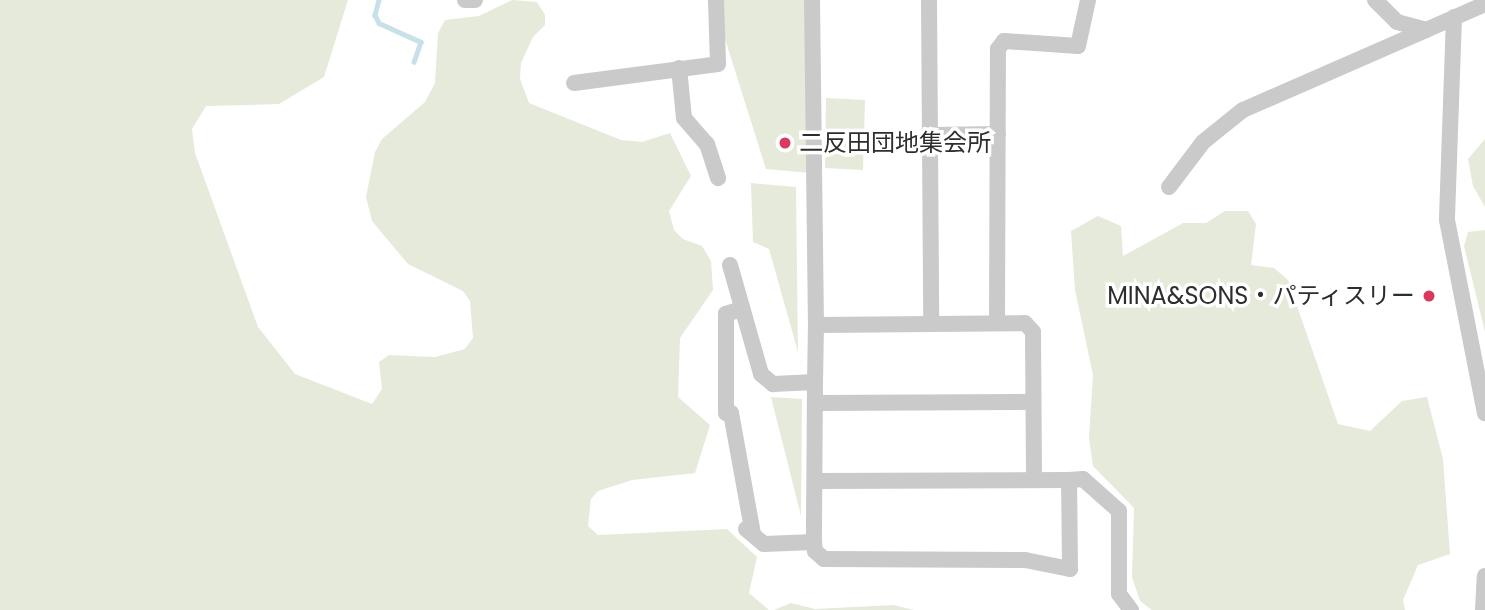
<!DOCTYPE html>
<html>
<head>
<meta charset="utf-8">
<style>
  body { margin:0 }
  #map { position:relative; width:1485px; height:610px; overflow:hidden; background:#fff; font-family:Poppins,"Noto Sans JP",sans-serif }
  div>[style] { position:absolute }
  .green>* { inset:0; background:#e5eadb }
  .stream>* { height:4.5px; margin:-2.25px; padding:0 2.25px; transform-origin:2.25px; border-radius:2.25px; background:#c8e1e9 }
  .minor>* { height:16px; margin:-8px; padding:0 8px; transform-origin:8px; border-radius:8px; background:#cacaca }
  .dots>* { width:19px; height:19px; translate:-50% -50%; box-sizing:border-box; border:4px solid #fff; border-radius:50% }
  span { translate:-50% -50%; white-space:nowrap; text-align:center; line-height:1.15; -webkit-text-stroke:7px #fff; paint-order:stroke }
  .poi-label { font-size:24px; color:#2d2d2d }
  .left { translate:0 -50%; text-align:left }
  .right { translate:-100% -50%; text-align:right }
</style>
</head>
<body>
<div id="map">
  <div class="green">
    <div style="clip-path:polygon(0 0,348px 0,324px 77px,279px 104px,206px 106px,192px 129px,195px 153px,258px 327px,295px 374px,372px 404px,382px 389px,379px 362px,389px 355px,435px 357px,465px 349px,473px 338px,470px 301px,463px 291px,408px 264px,372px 221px,366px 197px,375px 152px,382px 139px,425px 102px,435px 83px,438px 33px,445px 20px,479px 16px,512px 0,537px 2px,545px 15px,545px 25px,533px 37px,521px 63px,520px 79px,529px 103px,621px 140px,642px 142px,670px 133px,691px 176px,669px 211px,674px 230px,683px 239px,702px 246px,711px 261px,713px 290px,680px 338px,678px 397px,710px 425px,695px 473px,632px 480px,598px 491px,591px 499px,588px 526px,598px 535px,727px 529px,757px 557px,749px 593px,769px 610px,0 610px)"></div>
    <div style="clip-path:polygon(718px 0,808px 0,811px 173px,766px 169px,720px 23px)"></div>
    <div style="clip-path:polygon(826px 98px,865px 100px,863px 170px,825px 168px)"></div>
    <div style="clip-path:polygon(1485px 139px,1485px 207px,1473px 186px,1468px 159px)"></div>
    <div style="clip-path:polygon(751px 183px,796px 187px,798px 352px,769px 249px,753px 242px)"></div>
    <div style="clip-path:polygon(1225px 211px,1248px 211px,1256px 224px,1251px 265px,1274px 268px,1288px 280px,1338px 424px,1370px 431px,1402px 401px,1427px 397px,1443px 459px,1450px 554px,1418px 565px,1403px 600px,1405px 610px,1152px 610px,1140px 601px,1132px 577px,1134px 508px,1093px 466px,1089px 438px,1093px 375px,1075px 290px,1071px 231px,1098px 216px,1121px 226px,1123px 256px,1183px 223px,1206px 223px)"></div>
    <div style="clip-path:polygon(1485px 230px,1485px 332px,1464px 246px,1468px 232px)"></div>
    <div style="clip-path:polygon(771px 397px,802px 399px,801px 516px)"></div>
    <div style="clip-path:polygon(791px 603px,815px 609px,893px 605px,914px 610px,774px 610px)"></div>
  </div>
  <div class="stream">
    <div style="left:379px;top:0;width:16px;rotate:105deg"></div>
    <div style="left:375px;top:15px;width:9px;rotate:63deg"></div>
    <div style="left:379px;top:23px;width:46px;rotate:24.3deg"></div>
    <div style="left:421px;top:42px;width:21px;rotate:109deg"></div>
  </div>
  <div class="minor">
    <div style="left:465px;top:0;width:10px"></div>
    <div style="left:812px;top:0;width:325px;rotate:89.3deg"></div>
    <div style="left:816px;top:325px;width:57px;rotate:91deg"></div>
    <div style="left:815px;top:382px;width:160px;rotate:90.4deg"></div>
    <div style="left:814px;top:542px;width:9px;rotate:84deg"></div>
    <div style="left:815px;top:551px;width:12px;rotate:42deg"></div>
    <div style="left:824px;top:559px;width:201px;rotate:0.3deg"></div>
    <div style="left:1025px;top:560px;width:46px;rotate:11.3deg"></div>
    <div style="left:1070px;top:569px;width:89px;rotate:-90.6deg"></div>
    <div style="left:1069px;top:480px;width:254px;rotate:179.8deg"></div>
    <div style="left:929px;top:0;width:323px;rotate:89.6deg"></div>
    <div style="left:1375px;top:0;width:31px;rotate:45deg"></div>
    <div style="left:1397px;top:22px;width:30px;rotate:15deg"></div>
    <div style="left:1426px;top:30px;width:64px;rotate:-23.8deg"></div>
    <div style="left:1454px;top:17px;width:203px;rotate:92deg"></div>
    <div style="left:1447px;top:220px;width:197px;rotate:78.9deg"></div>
    <div style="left:679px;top:68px;width:50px;rotate:84.3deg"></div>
    <div style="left:684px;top:118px;width:35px;rotate:49deg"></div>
    <div style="left:707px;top:144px;width:36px;rotate:72deg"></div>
    <div style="left:574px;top:83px;width:145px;rotate:-7.5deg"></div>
    <div style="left:718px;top:64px;width:64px;rotate:-91.8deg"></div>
    <div style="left:931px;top:135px;width:67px;rotate:-0.9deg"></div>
    <div style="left:1169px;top:187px;width:56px;rotate:-52.9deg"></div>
    <div style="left:1203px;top:142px;width:51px;rotate:-38.7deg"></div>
    <div style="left:1243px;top:110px;width:200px;rotate:-23.6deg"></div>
    <div style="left:730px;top:265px;width:113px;rotate:74.1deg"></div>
    <div style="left:761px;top:374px;width:16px;rotate:40deg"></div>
    <div style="left:773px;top:384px;width:42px;rotate:-2.7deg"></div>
    <div style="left:742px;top:309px;width:17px;rotate:163deg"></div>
    <div style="left:726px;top:314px;width:99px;rotate:90deg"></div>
    <div style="left:726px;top:413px;width:5px"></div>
    <div style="left:731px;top:413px;width:123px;rotate:79.7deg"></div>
    <div style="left:997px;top:323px;width:274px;rotate:-89.8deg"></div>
    <div style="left:998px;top:49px;width:10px;rotate:-53deg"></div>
    <div style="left:1004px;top:41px;width:74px;rotate:3.9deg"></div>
    <div style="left:1078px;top:46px;width:47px;rotate:-77.7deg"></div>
    <div style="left:816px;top:325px;width:209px;rotate:-0.5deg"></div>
    <div style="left:1025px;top:323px;width:12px;rotate:48deg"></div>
    <div style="left:1033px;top:332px;width:147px;rotate:89.6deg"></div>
    <div style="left:815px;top:403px;width:218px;rotate:-0.3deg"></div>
    <div style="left:1069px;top:480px;width:14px;rotate:-4deg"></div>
    <div style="left:1083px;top:479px;width:48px;rotate:41.6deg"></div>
    <div style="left:1119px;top:511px;width:83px;rotate:90deg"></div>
    <div style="left:1119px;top:594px;width:20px;rotate:53deg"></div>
    <div style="left:746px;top:529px;width:23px;rotate:40deg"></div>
    <div style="left:764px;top:544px;width:50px;rotate:-2.3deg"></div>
    <div style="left:1483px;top:610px;width:34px;rotate:-87deg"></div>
  </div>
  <div class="dots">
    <div style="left:785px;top:143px;background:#da385f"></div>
    <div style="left:1429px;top:296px;background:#da385f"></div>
  </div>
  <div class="poi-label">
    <span class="left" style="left:799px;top:143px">二反田団地集会所</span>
    <span class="right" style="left:1415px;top:296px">MINA&amp;SONS・パティスリー</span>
  </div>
</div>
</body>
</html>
